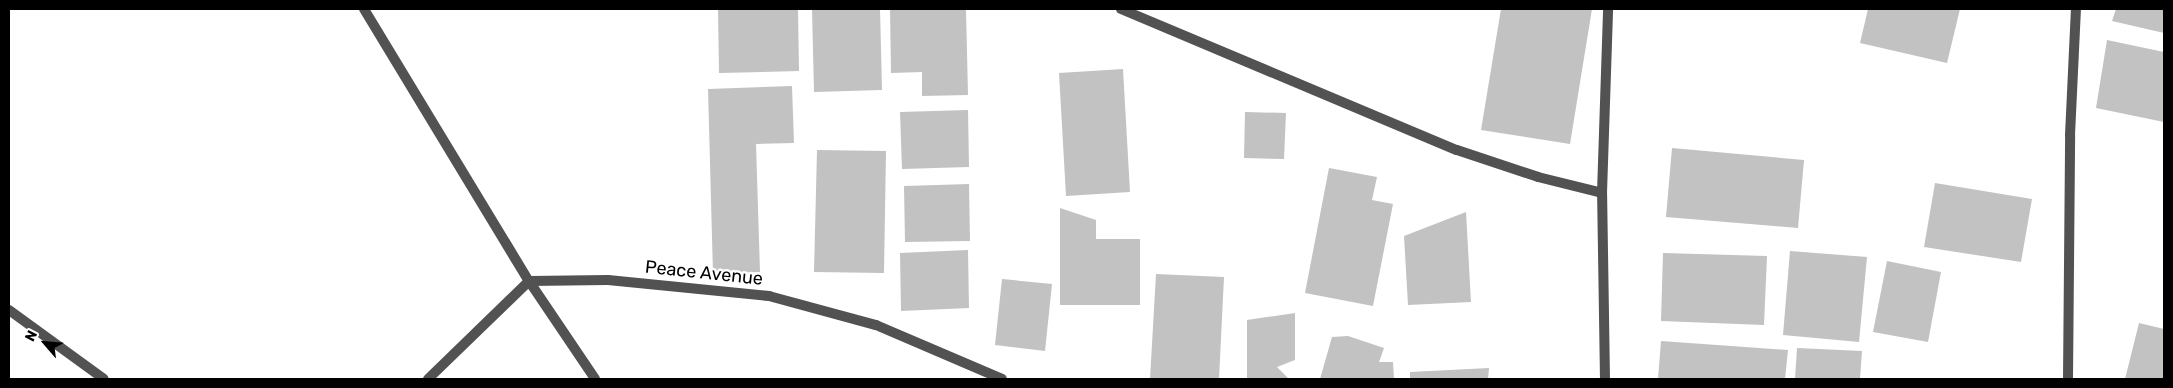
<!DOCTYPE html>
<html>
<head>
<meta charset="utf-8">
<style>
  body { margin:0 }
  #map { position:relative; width:2173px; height:388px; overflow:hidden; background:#fff; font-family:Rubik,sans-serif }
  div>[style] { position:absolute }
  .building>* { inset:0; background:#c2c2c2 }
  .minor>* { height:10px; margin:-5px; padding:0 5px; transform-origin:5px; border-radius:5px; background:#525252 }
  span { translate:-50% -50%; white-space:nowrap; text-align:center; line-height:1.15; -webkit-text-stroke:5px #fff; paint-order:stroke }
  .street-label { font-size:18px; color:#000 }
  .frame { position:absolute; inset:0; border:10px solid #000; pointer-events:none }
  .north { position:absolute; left:20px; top:318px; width:50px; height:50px; -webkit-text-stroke:4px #fff; paint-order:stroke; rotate:297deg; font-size:14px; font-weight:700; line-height:20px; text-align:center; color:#000 }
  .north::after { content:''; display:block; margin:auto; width:18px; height:22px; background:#000; clip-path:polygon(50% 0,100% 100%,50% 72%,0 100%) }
</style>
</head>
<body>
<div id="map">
  <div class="building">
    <div style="clip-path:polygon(718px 9px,798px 9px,799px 71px,719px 73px)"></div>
    <div style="clip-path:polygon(812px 9px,880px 9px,882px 90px,814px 92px)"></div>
    <div style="clip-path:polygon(890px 9px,966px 9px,968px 95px,922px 96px,922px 72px,891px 73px)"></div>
    <div style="clip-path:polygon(1501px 9px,1592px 9px,1570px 144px,1481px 130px)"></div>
    <div style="clip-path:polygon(1868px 9px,1960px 9px,1947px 63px,1860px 43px)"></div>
    <div style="clip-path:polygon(2116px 9px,2164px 9px,2164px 33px,2112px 21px)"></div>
    <div style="clip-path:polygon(2107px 40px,2164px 52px,2164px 122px,2096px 108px)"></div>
    <div style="clip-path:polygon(1123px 69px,1130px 192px,1066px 196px,1059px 73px)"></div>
    <div style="clip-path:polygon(792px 86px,794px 143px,756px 144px,760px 272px,713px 274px,708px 89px)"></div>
    <div style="clip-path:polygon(968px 110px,969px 167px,902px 169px,900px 112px)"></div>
    <div style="clip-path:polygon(1245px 112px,1286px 113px,1284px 159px,1244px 158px)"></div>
    <div style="clip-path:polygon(1672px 148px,1804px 160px,1798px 228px,1666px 217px)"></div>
    <div style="clip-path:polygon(817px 150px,886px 151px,884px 273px,814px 272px)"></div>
    <div style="clip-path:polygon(1329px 168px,1377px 177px,1372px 200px,1393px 204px,1373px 306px,1305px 293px)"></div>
    <div style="clip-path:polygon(1935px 183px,2032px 199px,2021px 262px,1924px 247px)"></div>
    <div style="clip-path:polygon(969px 184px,970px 241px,905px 242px,904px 186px)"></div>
    <div style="clip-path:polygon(1060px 208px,1096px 220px,1096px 239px,1140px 239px,1140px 305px,1060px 305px)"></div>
    <div style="clip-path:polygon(1466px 212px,1471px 302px,1408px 305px,1404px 236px)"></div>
    <div style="clip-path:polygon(968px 250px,969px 308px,901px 311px,900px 253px)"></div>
    <div style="clip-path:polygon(1790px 251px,1867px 257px,1859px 342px,1783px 335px)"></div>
    <div style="clip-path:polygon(1663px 253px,1767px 256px,1764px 325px,1661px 321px)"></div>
    <div style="clip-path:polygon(1887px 261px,1941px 272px,1928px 342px,1873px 332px)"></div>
    <div style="clip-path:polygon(1156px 274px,1224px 277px,1219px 379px,1150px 379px)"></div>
    <div style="clip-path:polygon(1002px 279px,1052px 284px,1045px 351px,995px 345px)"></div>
    <div style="clip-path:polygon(1295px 313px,1295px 360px,1277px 367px,1289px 379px,1247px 379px,1247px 320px)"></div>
    <div style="clip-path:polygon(2139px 323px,2164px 329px,2164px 379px,2125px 379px)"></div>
    <div style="clip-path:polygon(1348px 336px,1384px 348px,1379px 362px,1393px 362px,1394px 379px,1320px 379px,1332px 337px)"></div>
    <div style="clip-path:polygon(1661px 341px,1788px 350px,1785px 379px,1658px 379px)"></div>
    <div style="clip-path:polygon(1797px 348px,1862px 351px,1860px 379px,1795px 379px)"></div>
    <div style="clip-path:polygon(1489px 368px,1488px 379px,1410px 379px,1410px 372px)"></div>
  </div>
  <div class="minor">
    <div style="left:364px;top:9px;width:318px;rotate:58.8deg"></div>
    <div style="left:529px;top:281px;width:118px;rotate:56deg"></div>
    <div style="left:1121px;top:9px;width:364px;rotate:22.8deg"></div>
    <div style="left:1457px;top:150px;width:85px;rotate:18.4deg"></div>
    <div style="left:1538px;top:177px;width:66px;rotate:14deg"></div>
    <div style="left:9px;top:310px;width:117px;rotate:36deg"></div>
    <div style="left:428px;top:379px;width:141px;rotate:-44.1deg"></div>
    <div style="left:529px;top:281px;width:79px;rotate:-0.7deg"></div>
    <div style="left:608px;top:280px;width:162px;rotate:5.7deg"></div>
    <div style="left:769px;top:296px;width:111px;rotate:15.2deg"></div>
    <div style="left:876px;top:325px;width:137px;rotate:23.2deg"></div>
    <div style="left:1605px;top:379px;width:186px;rotate:-90.9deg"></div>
    <div style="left:1602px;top:193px;width:184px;rotate:-88.1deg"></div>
    <div style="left:2068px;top:379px;width:244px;rotate:-89.5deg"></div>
    <div style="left:2070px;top:135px;width:126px;rotate:-87.3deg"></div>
  </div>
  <div class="street-label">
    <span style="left:704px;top:273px;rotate:6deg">Peace Avenue</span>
  </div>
  <div class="frame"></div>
  <div class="north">N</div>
</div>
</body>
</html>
